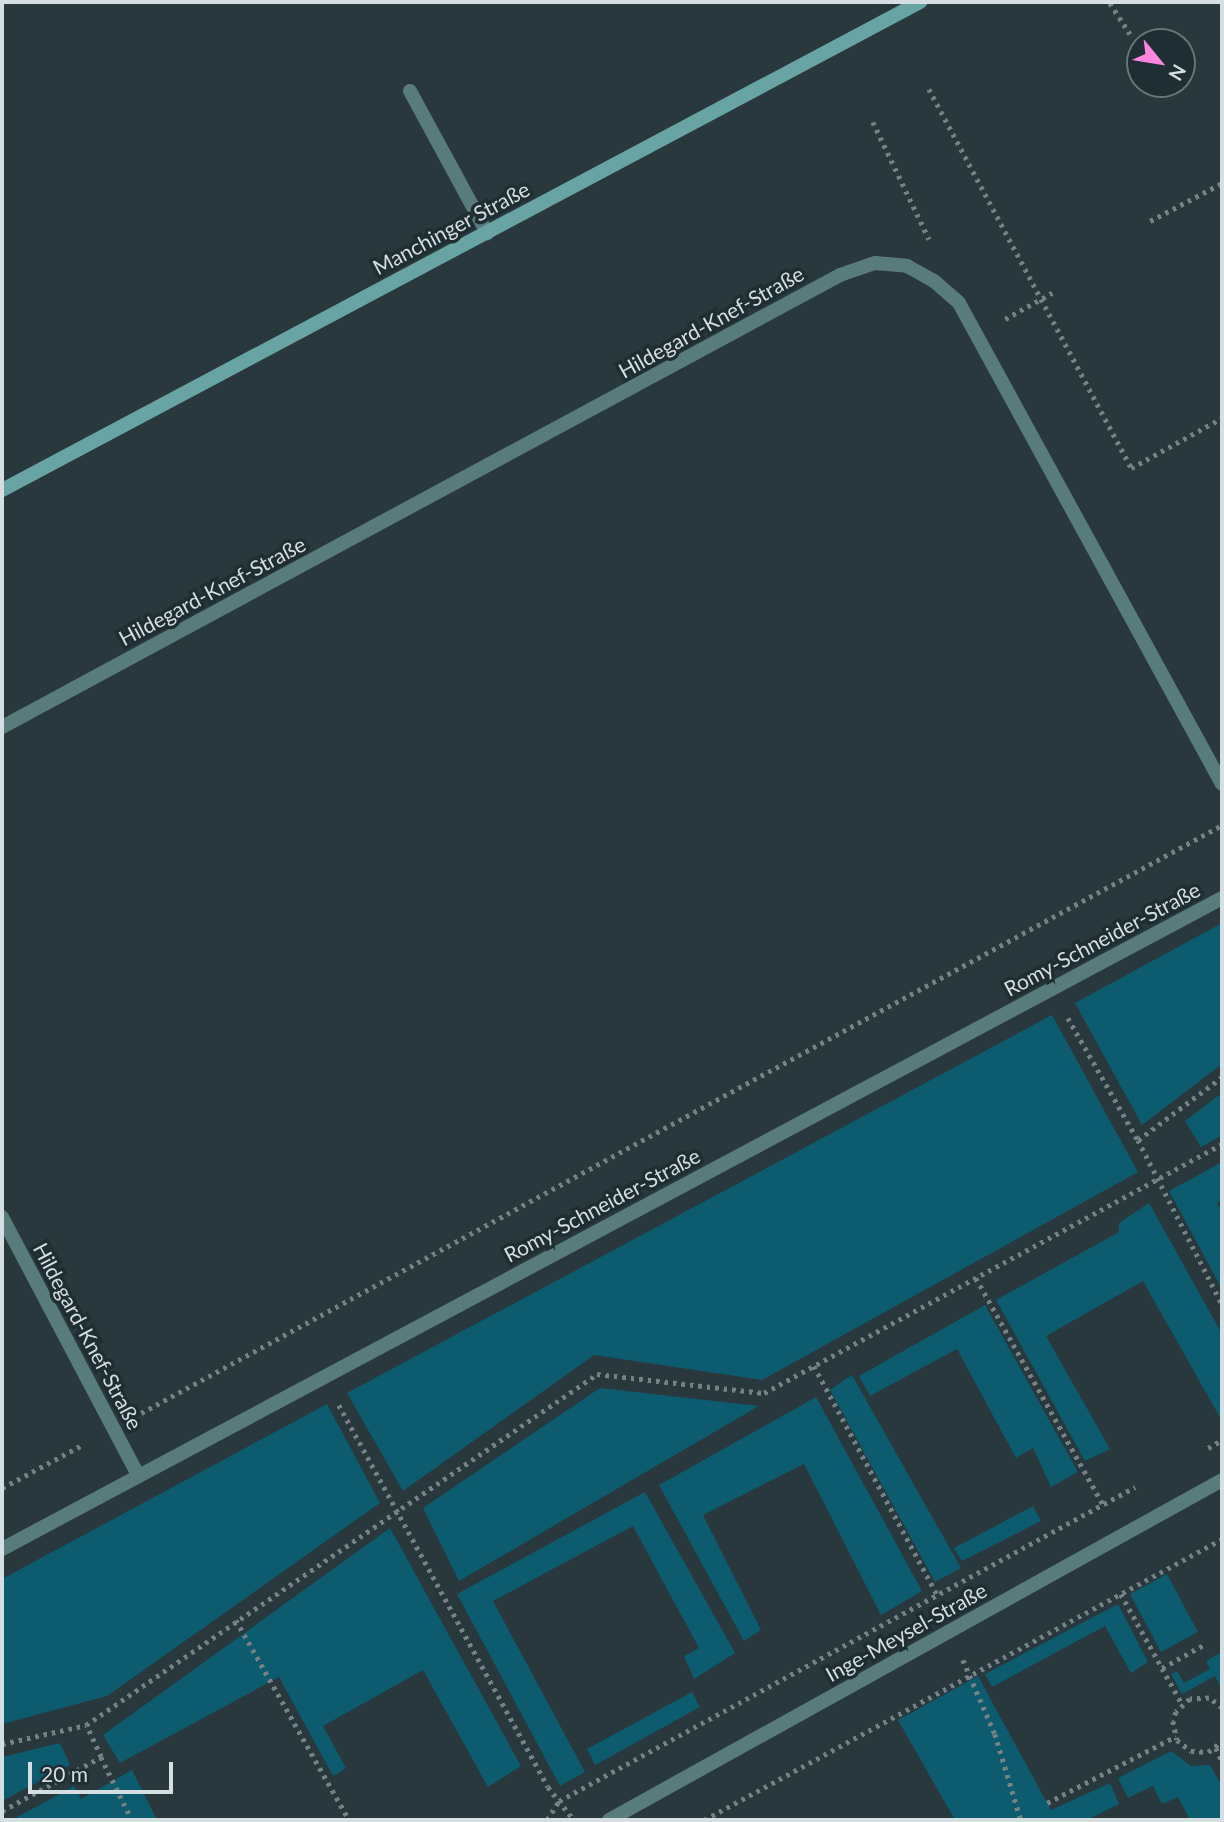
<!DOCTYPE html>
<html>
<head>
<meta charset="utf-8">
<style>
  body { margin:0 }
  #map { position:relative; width:1224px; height:1822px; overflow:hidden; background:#29383c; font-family:Lato,sans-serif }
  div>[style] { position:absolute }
  .green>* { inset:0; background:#0c5b6e }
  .path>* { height:4.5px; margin-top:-2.25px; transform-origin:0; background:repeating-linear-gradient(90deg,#758285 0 3.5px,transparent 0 8.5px) }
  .lane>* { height:14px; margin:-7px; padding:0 7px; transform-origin:7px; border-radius:7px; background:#587c7c }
  .street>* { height:14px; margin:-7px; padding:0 7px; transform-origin:7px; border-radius:7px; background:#587c7c }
  .secondary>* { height:14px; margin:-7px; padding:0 7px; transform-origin:7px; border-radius:7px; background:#69a4a4 }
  span { translate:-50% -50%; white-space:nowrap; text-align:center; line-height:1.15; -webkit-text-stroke:7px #1f2e32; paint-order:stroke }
  .street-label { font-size:21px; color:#d5dee1 }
  .frame { position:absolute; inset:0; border:4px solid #d5dee1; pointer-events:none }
  .north { position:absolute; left:1126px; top:28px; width:70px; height:70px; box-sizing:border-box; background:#1f2e32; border:2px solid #687478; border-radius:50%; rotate:120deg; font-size:19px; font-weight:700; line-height:28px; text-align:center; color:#d5dee1 }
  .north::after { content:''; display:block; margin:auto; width:24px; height:32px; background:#fe85e0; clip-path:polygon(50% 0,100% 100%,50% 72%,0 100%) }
  .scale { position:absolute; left:28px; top:1762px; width:145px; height:32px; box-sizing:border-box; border:4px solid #d5dee1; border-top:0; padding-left:9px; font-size:21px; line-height:24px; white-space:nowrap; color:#d5dee1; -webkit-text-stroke:5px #1f2e32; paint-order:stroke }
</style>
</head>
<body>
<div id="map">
  <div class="green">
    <div style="clip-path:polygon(1222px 923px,1222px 1064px,1142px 1125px,1075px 1003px)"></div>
    <div style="clip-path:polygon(1052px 1015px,1138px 1172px,762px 1380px,594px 1355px,403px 1491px,347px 1393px)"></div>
    <div style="clip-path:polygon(1222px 1093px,1222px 1135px,1201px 1147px,1185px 1121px)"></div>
    <div style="clip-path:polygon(1222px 1162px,1222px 1200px,1217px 1203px,1222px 1212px,1222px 1289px,1169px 1191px)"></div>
    <div style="clip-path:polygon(1149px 1203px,1222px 1334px,1222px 1421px,1143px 1281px,1046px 1336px,1110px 1449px,1085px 1461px,996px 1300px,1119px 1232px,1119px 1223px)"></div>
    <div style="clip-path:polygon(985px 1305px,1078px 1472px,1051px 1487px,1033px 1448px,1016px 1458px,957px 1349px,870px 1396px,859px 1376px)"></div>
    <div style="clip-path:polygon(852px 1375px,961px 1568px,935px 1582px,830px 1390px)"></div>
    <div style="clip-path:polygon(600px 1388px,759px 1406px,459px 1581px,423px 1508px)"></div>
    <div style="clip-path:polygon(816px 1397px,922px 1591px,881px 1615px,804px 1464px,703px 1515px,761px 1630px,744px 1641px,659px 1485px)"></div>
    <div style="clip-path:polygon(327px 1404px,380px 1503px,107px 1696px,2px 1724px,2px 1579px)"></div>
    <div style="clip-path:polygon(645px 1492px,735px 1653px,694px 1679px,684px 1656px,699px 1648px,633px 1526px,493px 1601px,585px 1772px,560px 1786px,457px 1594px)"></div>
    <div style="clip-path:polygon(1033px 1506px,1041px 1521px,962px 1561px,954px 1548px)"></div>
    <div style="clip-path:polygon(390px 1528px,521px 1766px,488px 1787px,423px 1670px,323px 1726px,346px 1768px,333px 1776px,279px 1677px,120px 1763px,103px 1735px)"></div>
    <div style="clip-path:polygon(1167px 1574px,1198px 1632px,1161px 1652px,1130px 1594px)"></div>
    <div style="clip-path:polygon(1118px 1604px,1148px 1662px,1131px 1673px,1105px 1626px,992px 1687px,985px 1674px)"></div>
    <div style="clip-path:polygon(1222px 1652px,1222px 1689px,1215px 1676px,1182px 1694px,1171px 1674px,1177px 1671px,1184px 1683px,1210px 1669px,1206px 1661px)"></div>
    <div style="clip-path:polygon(978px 1676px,1051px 1810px,1110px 1783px,1119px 1804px,1087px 1820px,955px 1820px,898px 1720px)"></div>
    <div style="clip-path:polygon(692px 1692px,700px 1707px,595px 1765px,587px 1749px)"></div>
    <div style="clip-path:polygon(60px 1743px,70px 1765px,2px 1801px,2px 1757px)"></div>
    <div style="clip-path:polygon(1171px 1751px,1191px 1766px,1210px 1765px,1222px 1786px,1222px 1820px,1190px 1820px,1178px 1797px,1162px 1804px,1153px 1786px,1128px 1798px,1118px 1778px)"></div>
    <div style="clip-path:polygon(132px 1770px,157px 1820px,12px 1820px,74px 1786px,81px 1799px)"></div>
  </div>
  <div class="path">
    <div style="left:1110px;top:3px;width:37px;rotate:57deg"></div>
    <div style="left:929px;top:89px;width:429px;rotate:61.9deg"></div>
    <div style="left:1131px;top:468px;width:104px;rotate:-28.8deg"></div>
    <div style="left:873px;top:122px;width:130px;rotate:64.4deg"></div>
    <div style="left:1150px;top:221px;width:81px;rotate:-27.8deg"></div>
    <div style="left:1005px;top:319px;width:54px;rotate:-29deg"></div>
    <div style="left:1068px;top:1018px;width:141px;rotate:60.2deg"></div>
    <div style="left:1138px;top:1140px;width:184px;rotate:62.9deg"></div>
    <div style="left:1138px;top:1140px;width:105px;rotate:-36.9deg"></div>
    <div style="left:976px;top:1278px;width:259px;rotate:60.7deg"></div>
    <div style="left:814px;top:1366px;width:259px;rotate:61.7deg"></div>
    <div style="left:339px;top:1405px;width:435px;rotate:61.3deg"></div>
    <div style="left:548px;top:1787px;width:42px;rotate:51.8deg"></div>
    <div style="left:141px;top:1413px;width:1231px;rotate:-28.54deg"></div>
    <div style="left:1208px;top:1448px;width:16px;rotate:-30deg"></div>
    <div style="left:2px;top:1488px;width:93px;rotate:-28.2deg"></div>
    <div style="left:1121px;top:1594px;width:126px;rotate:61deg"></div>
    <div style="left:236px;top:1620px;width:230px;rotate:60.5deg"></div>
    <div style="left:963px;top:1660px;width:81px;rotate:66.6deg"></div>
    <div style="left:995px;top:1734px;width:90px;rotate:73.2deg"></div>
    <div style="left:1162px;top:1668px;width:49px;rotate:-29.2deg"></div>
    <div style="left:1222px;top:1708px;width:16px;rotate:-142deg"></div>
    <div style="left:1209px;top:1698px;width:19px;rotate:177deg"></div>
    <div style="left:1190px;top:1699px;width:19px;rotate:137deg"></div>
    <div style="left:1176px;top:1712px;width:9px;rotate:108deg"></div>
    <div style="left:1173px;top:1721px;width:19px;rotate:78deg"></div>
    <div style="left:1177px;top:1740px;width:18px;rotate:38deg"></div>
    <div style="left:1191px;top:1751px;width:17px;rotate:3deg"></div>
    <div style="left:1208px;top:1752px;width:18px;rotate:-38deg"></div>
    <div style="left:2px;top:1744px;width:86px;rotate:-12.7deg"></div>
    <div style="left:1216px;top:1748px;width:14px;rotate:65deg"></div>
    <div style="left:101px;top:1757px;width:70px;rotate:63.8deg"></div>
    <div style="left:1047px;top:1803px;width:145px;rotate:-27.4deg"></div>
    <div style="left:2px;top:1811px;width:113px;rotate:-28.6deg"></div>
    <div style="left:101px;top:1757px;width:35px;rotate:-115deg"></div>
    <div style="left:86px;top:1725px;width:620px;rotate:-34.48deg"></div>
    <div style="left:597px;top:1374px;width:168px;rotate:6.5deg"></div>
    <div style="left:764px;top:1393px;width:521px;rotate:-28.53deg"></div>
    <div style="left:547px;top:1820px;width:22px;rotate:-58deg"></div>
    <div style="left:559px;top:1801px;width:656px;rotate:-28.6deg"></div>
    <div style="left:704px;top:1820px;width:589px;rotate:-28.48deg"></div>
  </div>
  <div class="lane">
    <div style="left:410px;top:91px;width:162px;rotate:61.5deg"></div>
  </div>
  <div class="street">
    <div style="left:2px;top:727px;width:952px;rotate:-28.34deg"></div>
    <div style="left:840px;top:275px;width:37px;rotate:-19deg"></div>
    <div style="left:875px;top:263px;width:32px;rotate:5deg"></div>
    <div style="left:907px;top:266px;width:31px;rotate:29deg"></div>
    <div style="left:934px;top:281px;width:33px;rotate:41deg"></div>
    <div style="left:959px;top:303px;width:548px;rotate:61.33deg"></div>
    <div style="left:2px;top:1217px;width:292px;rotate:62.2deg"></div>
    <div style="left:2px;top:1549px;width:1383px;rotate:-28.08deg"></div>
    <div style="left:609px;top:1820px;width:701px;rotate:-29.01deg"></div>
  </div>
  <div class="secondary">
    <div style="left:2px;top:490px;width:1040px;rotate:-27.99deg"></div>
  </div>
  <div class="street-label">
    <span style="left:451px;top:228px;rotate:-28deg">Manchinger Straße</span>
    <span style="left:711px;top:322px;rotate:-29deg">Hildegard-Knef-Straße</span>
    <span style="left:212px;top:591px;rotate:-28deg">Hildegard-Knef-Straße</span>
    <span style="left:1102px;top:939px;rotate:-28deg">Romy-Schneider-Straße</span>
    <span style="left:602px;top:1205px;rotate:-28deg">Romy-Schneider-Straße</span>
    <span style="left:88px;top:1336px;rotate:62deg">Hildegard-Knef-Straße</span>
    <span style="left:906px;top:1632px;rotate:-29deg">Inge-Meysel-Straße</span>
  </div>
  <div class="frame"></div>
  <div class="north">N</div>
  <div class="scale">20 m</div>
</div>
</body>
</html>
